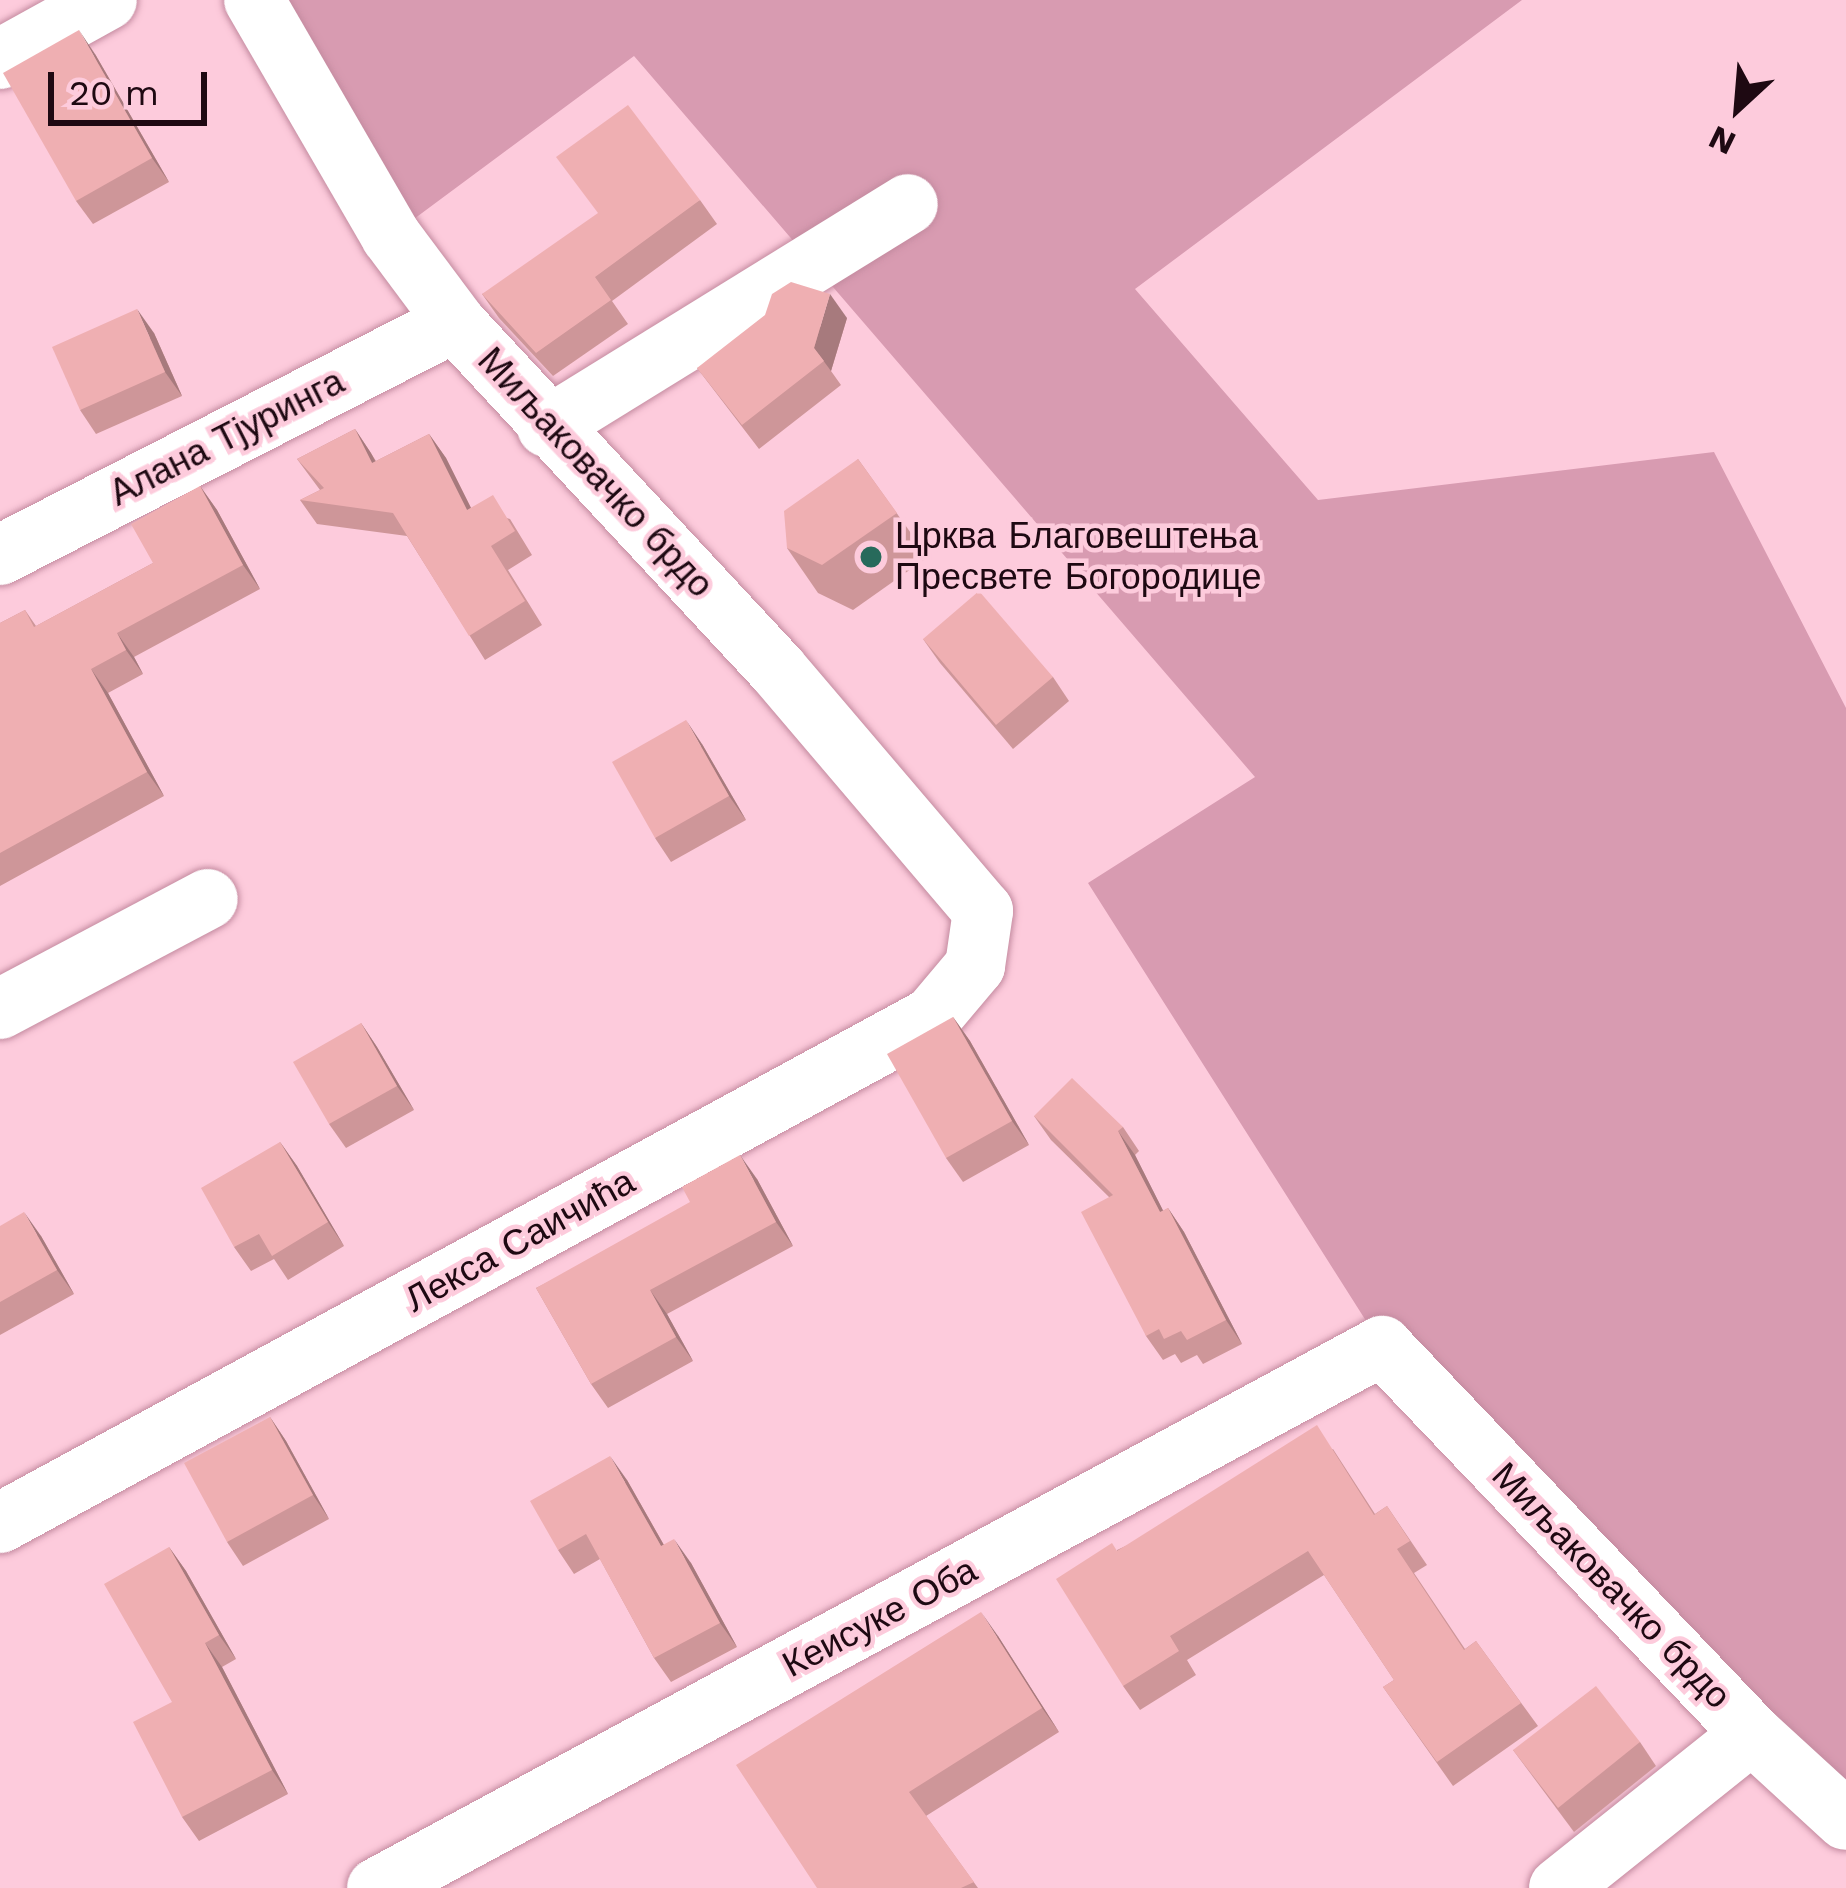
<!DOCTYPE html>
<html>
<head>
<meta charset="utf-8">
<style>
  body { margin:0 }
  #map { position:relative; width:1846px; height:1888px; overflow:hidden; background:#fdcbdc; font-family:"Work Sans",sans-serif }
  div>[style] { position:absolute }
  .green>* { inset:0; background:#d89bb1 }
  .roads { filter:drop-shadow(0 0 3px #c48ba0) drop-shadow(0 0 3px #c48ba0) }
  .minor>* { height:60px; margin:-30px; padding:0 30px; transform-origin:30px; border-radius:30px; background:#fff }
  .wall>* { inset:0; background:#ce9699 }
  .shaded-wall>* { inset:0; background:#a77a7d }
  .building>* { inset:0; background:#efafb2 }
  .dots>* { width:33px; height:33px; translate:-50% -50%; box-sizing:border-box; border:6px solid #fdcbdc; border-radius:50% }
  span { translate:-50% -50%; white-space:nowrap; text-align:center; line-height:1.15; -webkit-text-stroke:9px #fdcbdc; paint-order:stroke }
  .street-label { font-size:36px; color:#1e0912 }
  .poi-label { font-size:36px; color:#1e0912 }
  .left { translate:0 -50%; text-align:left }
  .north { position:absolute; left:1678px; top:48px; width:120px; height:120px; -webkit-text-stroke:9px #fdcbdc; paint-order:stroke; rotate:206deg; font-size:33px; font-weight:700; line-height:48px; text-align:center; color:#1e0912 }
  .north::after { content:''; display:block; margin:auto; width:42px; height:54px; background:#1e0912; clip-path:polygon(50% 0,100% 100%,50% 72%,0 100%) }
  .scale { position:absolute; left:48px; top:72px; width:159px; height:54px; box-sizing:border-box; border:6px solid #1e0912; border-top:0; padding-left:15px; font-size:36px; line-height:42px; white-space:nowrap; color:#1e0912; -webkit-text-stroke:9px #fdcbdc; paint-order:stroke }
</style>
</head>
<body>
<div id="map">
  <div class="green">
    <div style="clip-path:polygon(251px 0,1522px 0,1135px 289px,1318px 500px,1714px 452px,1846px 708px,1846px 1814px,1382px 1346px,1088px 883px,1255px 777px,634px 56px,391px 236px)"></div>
  </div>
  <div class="roads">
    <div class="minor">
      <div style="left:0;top:59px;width:122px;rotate:-28.9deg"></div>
      <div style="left:547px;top:427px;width:424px;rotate:-31.7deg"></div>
      <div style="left:0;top:555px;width:511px;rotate:-27.12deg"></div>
      <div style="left:0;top:1009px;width:235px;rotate:-27.9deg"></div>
      <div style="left:0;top:1523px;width:1060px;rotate:-28.5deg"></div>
      <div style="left:932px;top:1017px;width:67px;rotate:-49.9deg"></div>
      <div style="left:975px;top:966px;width:56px;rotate:-81.7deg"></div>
      <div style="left:983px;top:911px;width:318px;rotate:-130.4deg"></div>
      <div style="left:777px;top:669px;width:473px;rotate:-132.9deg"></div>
      <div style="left:455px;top:322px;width:107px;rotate:-126.7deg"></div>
      <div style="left:391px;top:236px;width:273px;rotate:-120.1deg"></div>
      <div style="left:377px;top:1888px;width:1142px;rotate:-28.34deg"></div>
      <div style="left:1382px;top:1346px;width:536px;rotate:46.36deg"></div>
      <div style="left:1752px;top:1734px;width:127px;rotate:42.5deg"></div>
      <div style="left:1559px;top:1888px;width:247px;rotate:-38.6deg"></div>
    </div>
  </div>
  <div class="wall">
    <div style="clip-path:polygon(95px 54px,169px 182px,93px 224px,76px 201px)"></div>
    <div style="clip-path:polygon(700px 200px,717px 224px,612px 301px,628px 324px,553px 376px,499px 318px,482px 294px)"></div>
    <div style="clip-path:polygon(847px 318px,831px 371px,841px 385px,759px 449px,697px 368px)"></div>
    <div style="clip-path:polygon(154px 333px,182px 396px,96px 434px,80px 410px)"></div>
    <div style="clip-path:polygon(355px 429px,376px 461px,429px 434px,446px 458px,471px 508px,510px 519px,532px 555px,508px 570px,542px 625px,485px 660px,407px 536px,317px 524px,300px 500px,320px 490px,297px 459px)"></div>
    <div style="clip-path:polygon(858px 459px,928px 557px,853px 610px,818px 593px,787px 548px)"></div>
    <div style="clip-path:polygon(200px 486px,217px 510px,260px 589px,134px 657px,143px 674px,108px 693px,164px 796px,0 886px,0 623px,25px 610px,36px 626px,153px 563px)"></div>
    <div style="clip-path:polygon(923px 639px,1053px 677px,1069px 701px,1013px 749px,940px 663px)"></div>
    <div style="clip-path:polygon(702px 744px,746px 820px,671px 862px,655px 838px)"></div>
    <div style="clip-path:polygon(953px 1017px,970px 1041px,1029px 1145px,963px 1182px,946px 1158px)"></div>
    <div style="clip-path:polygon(361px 1023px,377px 1047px,414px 1110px,346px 1148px,329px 1124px)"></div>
    <div style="clip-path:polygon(1034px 1116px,1123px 1127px,1139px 1151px,1135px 1155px,1163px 1211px,1168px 1208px,1184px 1232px,1242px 1344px,1203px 1364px,1197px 1355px,1181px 1363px,1175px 1354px,1163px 1360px,1146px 1336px,1109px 1197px,1051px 1140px)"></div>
    <div style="clip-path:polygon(280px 1142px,297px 1166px,344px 1246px,288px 1280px,274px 1259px,251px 1271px,234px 1247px)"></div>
    <div style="clip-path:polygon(757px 1179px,793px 1246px,667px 1314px,693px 1361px,608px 1408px,591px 1384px,536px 1288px)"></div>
    <div style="clip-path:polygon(0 1226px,41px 1236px,74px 1294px,0 1335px)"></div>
    <div style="clip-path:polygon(270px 1417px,286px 1441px,329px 1519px,243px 1566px,227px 1542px)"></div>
    <div style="clip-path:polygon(1333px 1449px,1375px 1514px,1387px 1506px,1427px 1565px,1414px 1573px,1465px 1649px,1476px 1641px,1538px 1726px,1453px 1786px,1383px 1687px,1394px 1680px,1324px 1575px,1187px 1660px,1196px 1675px,1140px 1710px,1123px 1686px,1117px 1550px)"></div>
    <div style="clip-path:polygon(627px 1480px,664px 1545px,691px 1563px,737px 1647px,671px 1682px,654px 1658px,600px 1559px,574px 1574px,558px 1550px)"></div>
    <div style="clip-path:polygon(169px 1547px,186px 1571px,236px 1659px,222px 1667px,288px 1794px,199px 1841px,182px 1817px)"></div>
    <div style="clip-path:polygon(998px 1636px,1059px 1732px,926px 1816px,978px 1888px,817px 1888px)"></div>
    <div style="clip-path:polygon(1640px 1742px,1656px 1766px,1574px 1832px,1513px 1750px)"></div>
  </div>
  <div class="shaded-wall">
    <div style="clip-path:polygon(79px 30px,95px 54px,169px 182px,152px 158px)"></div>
    <div style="clip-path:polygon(830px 294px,847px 318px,831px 371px,814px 348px)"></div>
    <div style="clip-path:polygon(137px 309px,154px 333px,182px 396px,165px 372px)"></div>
    <div style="clip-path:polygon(355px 429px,371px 453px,389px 487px,372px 463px)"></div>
    <div style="clip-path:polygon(429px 434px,446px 458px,484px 534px,467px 510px)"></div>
    <div style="clip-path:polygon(200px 486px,217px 510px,260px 589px,243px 565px)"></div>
    <div style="clip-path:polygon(117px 633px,134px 657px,143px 674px,126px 650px)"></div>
    <div style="clip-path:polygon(91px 669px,108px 693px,164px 796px,147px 772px)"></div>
    <div style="clip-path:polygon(686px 720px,702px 744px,746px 820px,729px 796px)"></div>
    <div style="clip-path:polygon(953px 1017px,970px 1041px,1029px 1145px,1012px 1121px)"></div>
    <div style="clip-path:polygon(361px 1023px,377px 1047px,414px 1110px,397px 1086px)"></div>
    <div style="clip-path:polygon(1118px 1131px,1135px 1155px,1176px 1236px,1160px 1212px)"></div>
    <div style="clip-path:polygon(280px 1142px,297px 1166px,344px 1246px,328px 1222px)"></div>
    <div style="clip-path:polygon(740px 1155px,757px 1179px,793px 1246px,776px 1222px)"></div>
    <div style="clip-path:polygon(1168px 1208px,1184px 1232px,1242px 1344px,1226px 1320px)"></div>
    <div style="clip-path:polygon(24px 1212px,41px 1236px,74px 1294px,57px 1270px)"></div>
    <div style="clip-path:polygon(650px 1290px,667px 1314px,693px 1361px,676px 1337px)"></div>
    <div style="clip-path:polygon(270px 1417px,286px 1441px,329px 1519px,313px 1495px)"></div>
    <div style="clip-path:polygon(610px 1456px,627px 1480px,678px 1570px,661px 1546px)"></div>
    <div style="clip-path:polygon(674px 1539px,691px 1563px,737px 1647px,720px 1623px)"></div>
    <div style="clip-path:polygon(169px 1547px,186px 1571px,236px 1659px,219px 1635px)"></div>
    <div style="clip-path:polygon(981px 1612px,998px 1636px,1059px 1732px,1042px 1708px)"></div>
    <div style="clip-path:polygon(205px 1643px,222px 1667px,288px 1794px,272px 1770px)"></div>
  </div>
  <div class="building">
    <div style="clip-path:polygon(79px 30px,152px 158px,76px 201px,3px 73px)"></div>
    <div style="clip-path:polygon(628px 105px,700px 200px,595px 277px,611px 300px,536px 353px,482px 294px,598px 213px,556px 157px)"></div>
    <div style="clip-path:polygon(791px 282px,830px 294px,814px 348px,824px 361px,742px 425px,697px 368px,765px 315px,772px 294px)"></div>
    <div style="clip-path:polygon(137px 309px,165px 372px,80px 410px,52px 347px)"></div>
    <div style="clip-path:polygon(355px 429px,372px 463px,429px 434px,467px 510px,493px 495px,515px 531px,491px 546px,525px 601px,469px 636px,393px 513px,300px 500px,324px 488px,297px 459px)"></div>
    <div style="clip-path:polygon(858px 459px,897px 513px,822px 565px,787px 548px,784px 511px)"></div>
    <div style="clip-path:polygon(200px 486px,243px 565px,117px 633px,126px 650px,91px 669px,147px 772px,0 853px,0 623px,25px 610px,34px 627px,153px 563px,131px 524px)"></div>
    <div style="clip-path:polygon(979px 591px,1053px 677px,996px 725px,923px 639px)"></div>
    <div style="clip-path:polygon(686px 720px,729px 796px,655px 838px,612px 762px)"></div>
    <div style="clip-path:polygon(953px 1017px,1012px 1121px,946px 1158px,887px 1054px)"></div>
    <div style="clip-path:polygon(361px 1023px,397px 1086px,329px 1124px,293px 1062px)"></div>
    <div style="clip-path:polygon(1072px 1078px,1123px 1127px,1118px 1131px,1160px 1212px,1168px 1208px,1226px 1320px,1187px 1340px,1181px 1331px,1164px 1339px,1159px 1329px,1146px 1336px,1081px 1212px,1113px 1195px,1034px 1116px)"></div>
    <div style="clip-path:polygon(280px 1142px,328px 1222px,272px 1256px,259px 1234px,234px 1247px,201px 1188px)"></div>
    <div style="clip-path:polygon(740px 1155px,776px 1222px,650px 1290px,676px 1337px,591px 1384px,536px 1288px,690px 1202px,682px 1187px)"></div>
    <div style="clip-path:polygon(24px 1212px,57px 1270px,0 1302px,0 1226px)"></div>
    <div style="clip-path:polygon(270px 1417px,313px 1495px,227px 1542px,184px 1463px)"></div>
    <div style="clip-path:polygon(1317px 1425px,1374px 1515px,1387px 1506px,1410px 1541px,1397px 1549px,1464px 1650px,1476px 1641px,1521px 1703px,1437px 1762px,1383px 1687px,1394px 1680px,1308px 1551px,1170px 1636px,1179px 1651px,1123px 1686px,1056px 1579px,1112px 1543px,1117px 1551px)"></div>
    <div style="clip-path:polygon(610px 1456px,661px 1546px,674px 1539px,720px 1623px,654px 1658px,586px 1534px,558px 1550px,530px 1501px)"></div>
    <div style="clip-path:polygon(169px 1547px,219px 1635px,205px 1643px,272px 1770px,182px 1817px,133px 1722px,172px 1702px,104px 1584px)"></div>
    <div style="clip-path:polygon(981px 1612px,1042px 1708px,909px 1792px,974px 1882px,961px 1888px,817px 1888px,736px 1765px)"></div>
    <div style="clip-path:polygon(1596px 1686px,1640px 1742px,1558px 1808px,1513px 1750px)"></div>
  </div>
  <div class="dots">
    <div style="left:871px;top:557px;background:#276a5b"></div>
  </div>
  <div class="street-label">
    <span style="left:227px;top:438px;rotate:-27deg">Алана Тјуринга</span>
    <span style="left:595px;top:473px;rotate:47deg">Миљаковачко брдо</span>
    <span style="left:520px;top:1241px;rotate:-29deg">Лекса Саичића</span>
    <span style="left:1611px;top:1586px;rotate:46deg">Миљаковачко брдо</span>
    <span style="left:880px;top:1618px;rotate:-28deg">Кеисуке Оба</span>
  </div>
  <div class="poi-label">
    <span class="left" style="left:895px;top:557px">Црква Благовештења<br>Пресвете Богородице</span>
  </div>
  <div class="north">N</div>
  <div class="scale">20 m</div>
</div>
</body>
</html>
